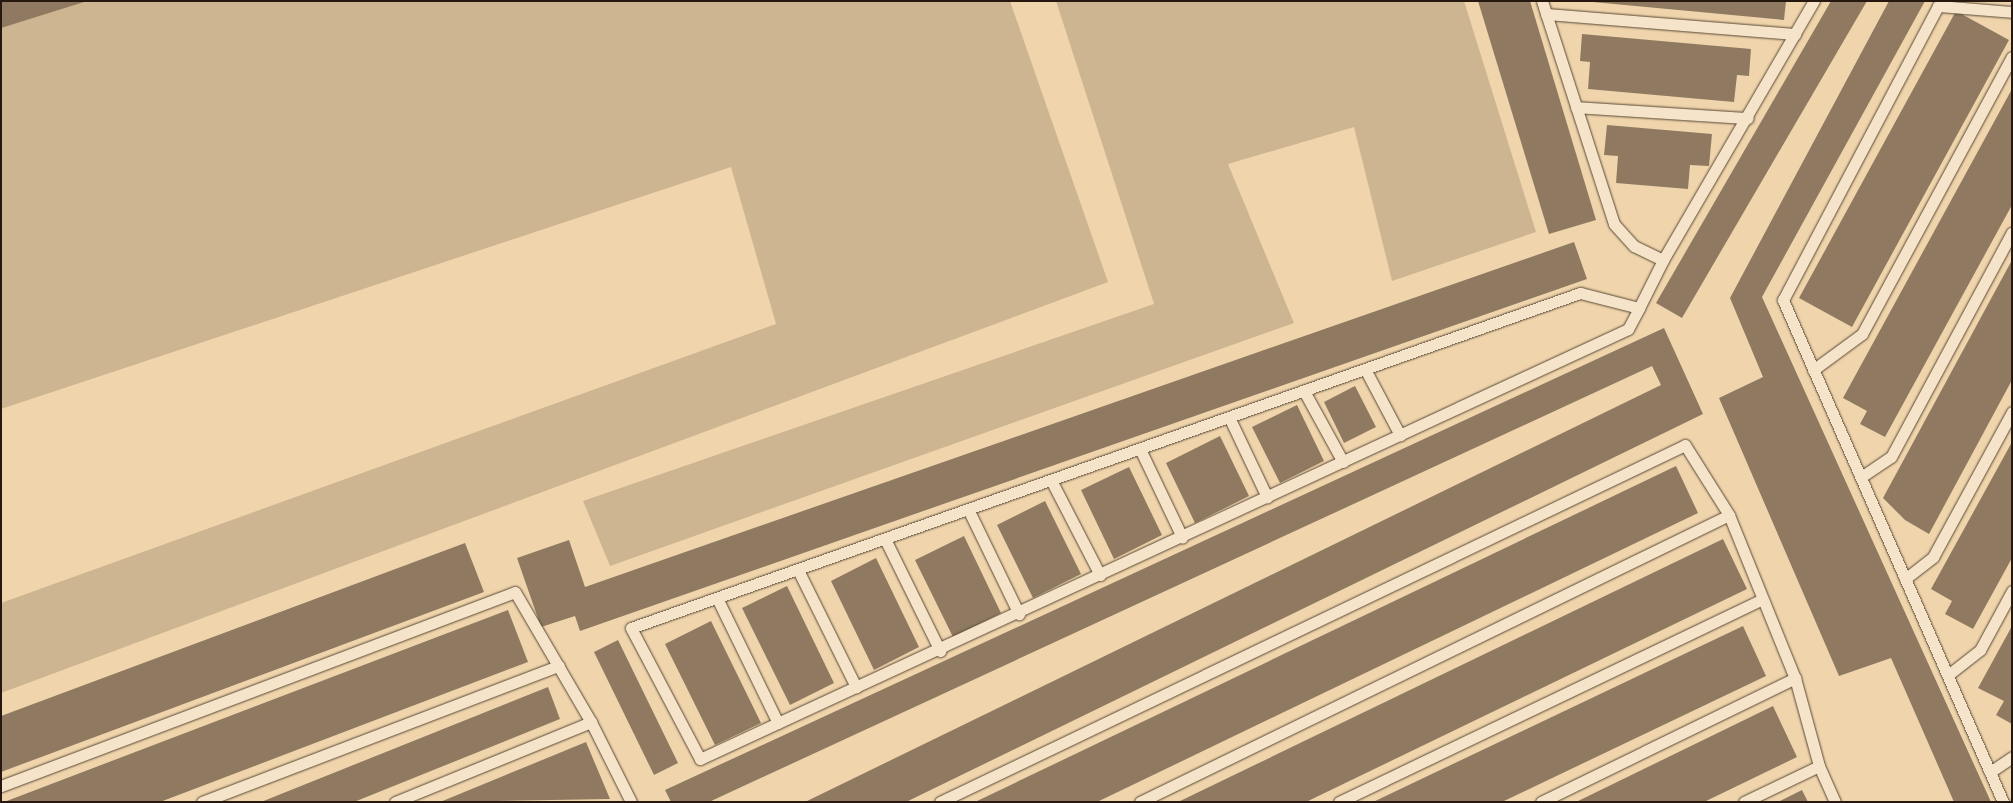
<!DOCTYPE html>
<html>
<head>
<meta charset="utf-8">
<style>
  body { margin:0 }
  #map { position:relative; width:2013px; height:803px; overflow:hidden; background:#f0d5ac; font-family:"Gentium Book Plus",serif }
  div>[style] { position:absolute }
  .green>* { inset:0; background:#ceb591 }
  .building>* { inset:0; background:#8f7a61 }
  .roads { filter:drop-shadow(0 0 1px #584736) drop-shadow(0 0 1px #584736) }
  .lane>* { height:11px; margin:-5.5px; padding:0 5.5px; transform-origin:5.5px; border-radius:5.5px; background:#f5e4c9 }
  span { translate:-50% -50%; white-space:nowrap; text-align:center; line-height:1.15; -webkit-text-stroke:4px #f5e4c9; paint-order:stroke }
  .frame { position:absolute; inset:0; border:2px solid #26180f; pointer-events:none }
</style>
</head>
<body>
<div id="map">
  <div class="green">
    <div style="clip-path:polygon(1px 1px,1010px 1px,1108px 282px,1px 693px,1px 603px,776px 324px,731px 167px,1px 409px)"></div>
    <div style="clip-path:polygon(1056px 1px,1464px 1px,1536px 232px,1392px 281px,1354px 127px,1228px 164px,1294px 323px,610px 566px,583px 501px,1154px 304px)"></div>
  </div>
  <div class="building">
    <div style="clip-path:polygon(1px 1px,84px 1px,84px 2px,1px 28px)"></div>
    <div style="clip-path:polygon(1478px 1px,1530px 1px,1596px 220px,1549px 234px)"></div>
    <div style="clip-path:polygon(1582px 1px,1786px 1px,1784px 20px)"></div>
    <div style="clip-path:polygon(1831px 1px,1867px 1px,1682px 318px,1656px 303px)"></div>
    <div style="clip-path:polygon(1889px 1px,1925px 1px,1762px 297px,1991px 802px,1954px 802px,1891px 658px,1839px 676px,1719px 398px,1763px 377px,1730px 298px)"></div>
    <div style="clip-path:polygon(1956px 11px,2009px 40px,1852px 327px,1799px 298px)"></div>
    <div style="clip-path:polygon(1582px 34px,1751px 49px,1749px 76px,1737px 75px,1734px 102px,1588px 89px,1590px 62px,1580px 61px)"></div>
    <div style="clip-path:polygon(2012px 89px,2012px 205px,1885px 437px,1860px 424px,1867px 411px,1843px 398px)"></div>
    <div style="clip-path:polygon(1607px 125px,1712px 134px,1709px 166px,1690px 165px,1688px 189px,1616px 183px,1618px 156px,1604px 155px)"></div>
    <div style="clip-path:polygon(1574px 242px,1587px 279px,580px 631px,575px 616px,541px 627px,517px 558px,569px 540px,585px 587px)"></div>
    <div style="clip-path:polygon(2012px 260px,2012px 380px,1929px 534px,1905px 520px,1883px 498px)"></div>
    <div style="clip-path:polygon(1664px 328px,1703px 414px,906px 802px,805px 802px,1661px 385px,1652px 366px,709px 802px,671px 802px,665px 790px)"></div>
    <div style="clip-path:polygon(1355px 386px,1376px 427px,1344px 443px,1324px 402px)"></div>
    <div style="clip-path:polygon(1297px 405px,1324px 461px,1280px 483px,1252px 427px)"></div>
    <div style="clip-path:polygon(1220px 436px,1249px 496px,1195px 523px,1166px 463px)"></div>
    <div style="clip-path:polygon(2012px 442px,2012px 558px,1973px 629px,1945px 614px,1952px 601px,1931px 589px)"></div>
    <div style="clip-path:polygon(1676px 466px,1698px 513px,1097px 802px,975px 802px)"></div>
    <div style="clip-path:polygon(1129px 467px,1162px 535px,1114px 559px,1081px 490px)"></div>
    <div style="clip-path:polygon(1045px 501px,1081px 574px,1033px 598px,997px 525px)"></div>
    <div style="clip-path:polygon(964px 536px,1001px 613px,953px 637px,915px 560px)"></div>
    <div style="clip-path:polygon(1723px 539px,1747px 589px,1306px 802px,1178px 802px)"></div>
    <div style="clip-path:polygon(465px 543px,484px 592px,1px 772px,1px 716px)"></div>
    <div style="clip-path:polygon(876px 558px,919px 647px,874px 670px,831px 581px)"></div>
    <div style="clip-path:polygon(787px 586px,834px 683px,790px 705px,742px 608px)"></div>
    <div style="clip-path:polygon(508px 610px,528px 662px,160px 802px,4px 802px)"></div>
    <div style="clip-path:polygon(711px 621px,761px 723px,715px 745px,665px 644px)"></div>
    <div style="clip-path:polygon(1743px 626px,1766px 676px,1502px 802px,1373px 802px)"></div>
    <div style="clip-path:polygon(2012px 626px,2012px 724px,1996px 715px,2004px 701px,1978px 688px)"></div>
    <div style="clip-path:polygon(618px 640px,678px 763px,654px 775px,594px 652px)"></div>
    <div style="clip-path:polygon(548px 687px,560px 719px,354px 802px,261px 802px)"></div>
    <div style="clip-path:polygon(1773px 706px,1797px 757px,1704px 802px,1576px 802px)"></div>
    <div style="clip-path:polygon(586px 742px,610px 799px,440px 802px)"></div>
    <div style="clip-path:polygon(1802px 790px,1808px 802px,1778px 802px)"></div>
  </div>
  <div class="roads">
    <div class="lane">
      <div style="left:1542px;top:1px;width:234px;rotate:72.1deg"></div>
      <div style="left:1614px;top:224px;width:30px;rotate:48deg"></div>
      <div style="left:1634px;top:246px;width:32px;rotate:26deg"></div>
      <div style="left:1546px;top:14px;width:250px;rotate:4.6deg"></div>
      <div style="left:1576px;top:107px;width:172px;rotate:3.7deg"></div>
      <div style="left:1639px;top:308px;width:61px;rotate:-165.7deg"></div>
      <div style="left:1580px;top:293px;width:1006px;rotate:160.56deg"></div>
      <div style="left:631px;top:628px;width:148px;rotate:62.2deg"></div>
      <div style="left:700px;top:759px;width:1023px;rotate:-24.86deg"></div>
      <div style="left:1628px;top:329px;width:24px;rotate:-62deg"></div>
      <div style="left:1639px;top:308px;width:54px;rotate:-63.4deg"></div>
      <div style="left:1663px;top:260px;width:300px;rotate:-59.8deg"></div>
      <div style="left:1365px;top:369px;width:75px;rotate:62.1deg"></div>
      <div style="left:1813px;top:370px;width:61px;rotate:-36.3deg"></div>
      <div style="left:1862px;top:334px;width:315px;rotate:-61.6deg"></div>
      <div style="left:1304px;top:391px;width:81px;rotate:61.2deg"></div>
      <div style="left:1229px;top:417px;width:89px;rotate:64.6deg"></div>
      <div style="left:1140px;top:449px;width:98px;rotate:64.5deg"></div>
      <div style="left:1861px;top:477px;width:36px;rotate:-34deg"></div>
      <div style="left:1891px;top:457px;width:255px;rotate:-61.7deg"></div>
      <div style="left:1051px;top:480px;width:107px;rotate:62.7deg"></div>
      <div style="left:968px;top:509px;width:117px;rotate:64.1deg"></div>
      <div style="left:885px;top:539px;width:125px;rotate:63.8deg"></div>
      <div style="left:798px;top:570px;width:131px;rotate:63.6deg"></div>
      <div style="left:1905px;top:579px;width:36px;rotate:-38deg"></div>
      <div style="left:1933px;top:557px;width:165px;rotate:-61.4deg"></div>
      <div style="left:717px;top:598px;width:139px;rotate:64deg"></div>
      <div style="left:1948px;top:675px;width:41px;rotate:-38deg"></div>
      <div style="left:1980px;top:650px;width:67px;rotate:-61.5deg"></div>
      <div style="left:1990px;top:772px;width:27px;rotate:-34deg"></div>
      <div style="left:1px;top:786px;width:549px;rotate:-20.68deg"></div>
      <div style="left:515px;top:592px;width:151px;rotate:59.7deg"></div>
      <div style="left:591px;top:722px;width:89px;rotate:63.4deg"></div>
      <div style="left:202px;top:802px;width:382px;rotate:-20.9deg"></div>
      <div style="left:395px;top:802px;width:212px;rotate:-22.2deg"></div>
      <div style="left:940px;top:802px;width:826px;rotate:-25.6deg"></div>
      <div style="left:1685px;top:445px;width:83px;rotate:57.8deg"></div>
      <div style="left:1729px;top:515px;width:176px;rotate:68deg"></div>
      <div style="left:1795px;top:678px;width:91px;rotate:74.7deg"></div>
      <div style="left:1819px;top:766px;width:39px;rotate:66deg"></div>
      <div style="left:1140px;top:802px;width:655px;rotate:-25.98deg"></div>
      <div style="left:1339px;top:802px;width:469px;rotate:-25.6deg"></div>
      <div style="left:1541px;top:802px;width:283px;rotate:-26deg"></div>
      <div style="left:1744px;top:802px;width:83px;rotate:-25.6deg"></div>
      <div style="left:2003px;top:802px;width:548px;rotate:-113.67deg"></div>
      <div style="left:1783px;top:300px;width:332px;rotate:-62.2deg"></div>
      <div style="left:1938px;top:6px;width:74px;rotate:4.6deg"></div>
    </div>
  </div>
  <div class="frame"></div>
</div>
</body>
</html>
